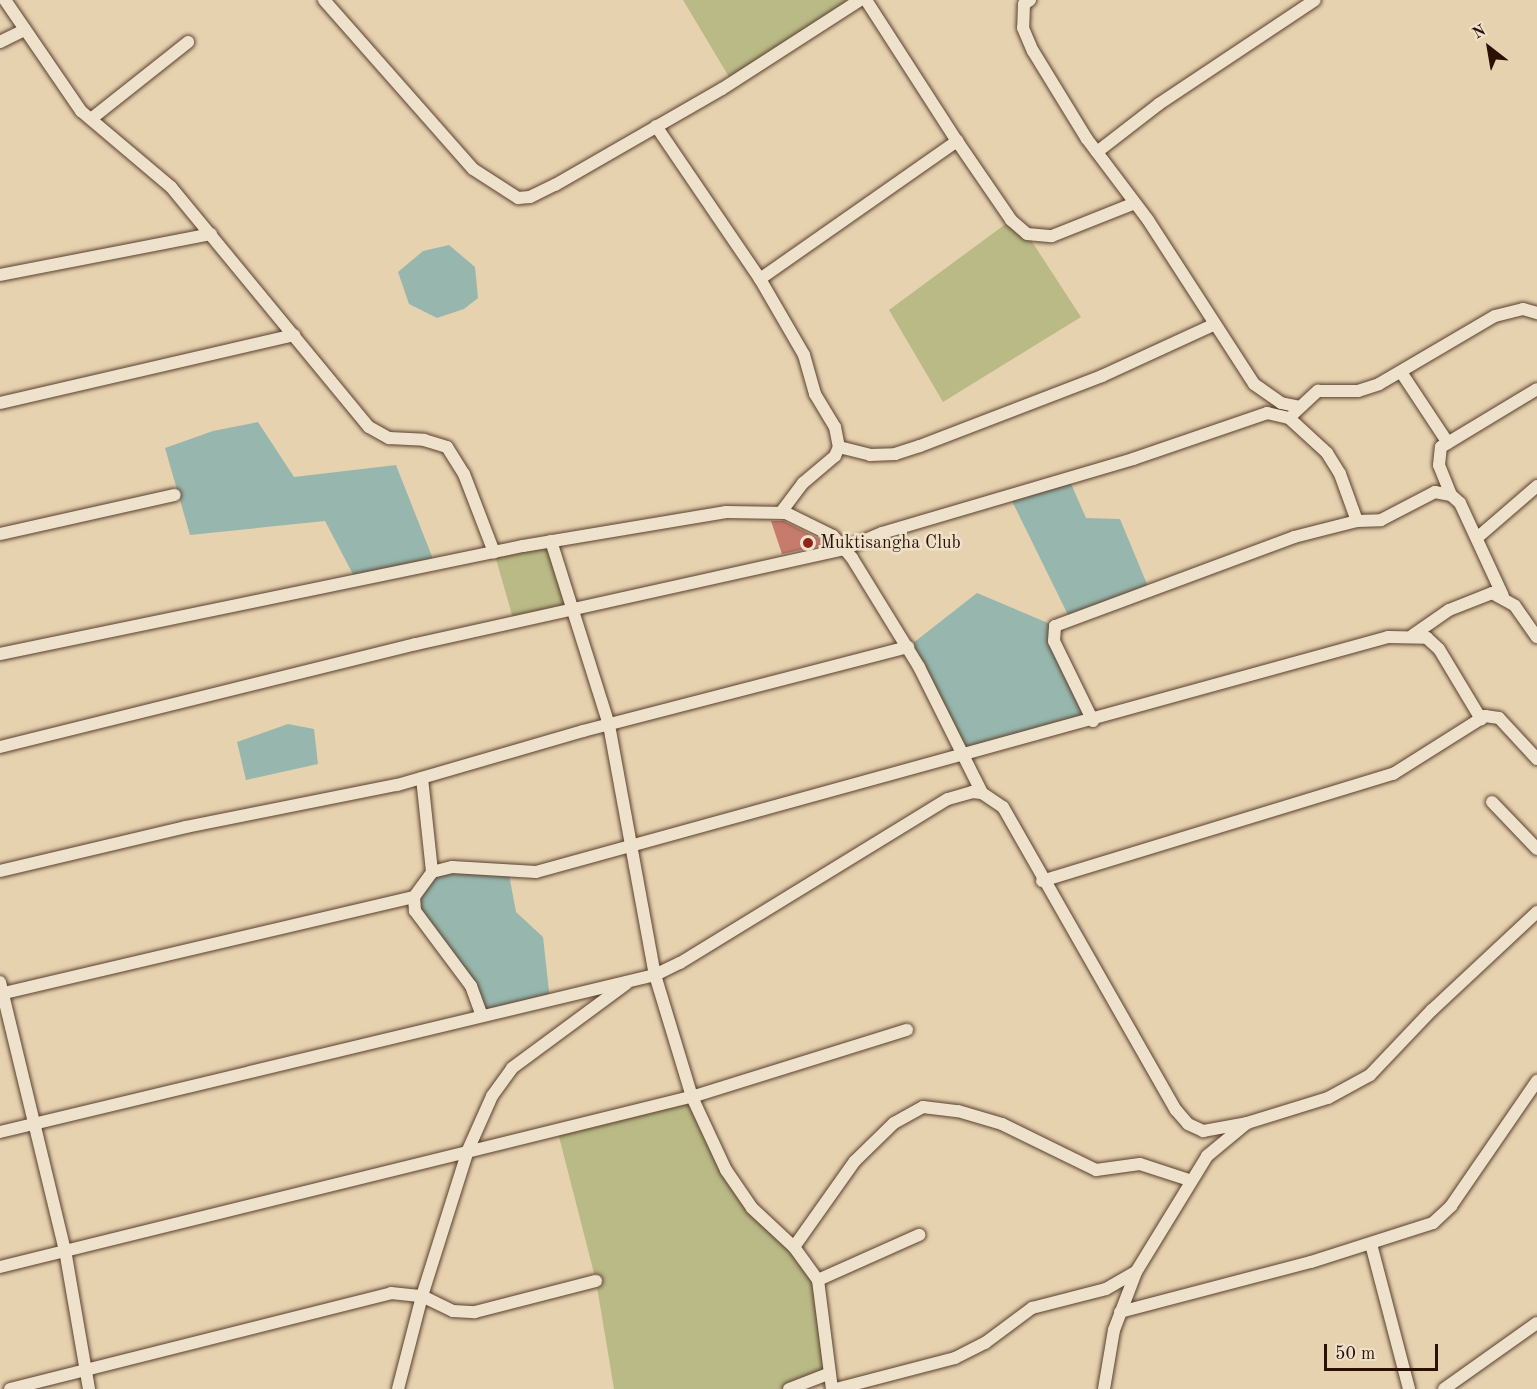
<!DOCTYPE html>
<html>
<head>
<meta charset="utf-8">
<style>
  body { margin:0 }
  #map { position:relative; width:1537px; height:1389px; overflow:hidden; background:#e7d2b0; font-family:"Old Standard TT",serif }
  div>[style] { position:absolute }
  .green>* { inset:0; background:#baba87 }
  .water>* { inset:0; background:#97b7ae }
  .building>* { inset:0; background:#c77b6d }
  .roads { filter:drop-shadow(0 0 2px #5a402e) drop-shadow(0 0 2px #5a402e) }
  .minor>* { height:12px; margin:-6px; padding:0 6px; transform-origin:6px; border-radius:6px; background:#efe2cc }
  .dots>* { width:16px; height:16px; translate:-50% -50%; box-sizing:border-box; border:3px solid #efe2cc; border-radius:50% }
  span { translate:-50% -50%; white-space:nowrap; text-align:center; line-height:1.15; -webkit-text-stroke:5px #efe2cc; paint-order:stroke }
  .poi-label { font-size:18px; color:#2b1003 }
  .left { translate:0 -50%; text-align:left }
  .north { position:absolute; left:1459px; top:18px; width:60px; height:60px; -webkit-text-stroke:4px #efe2cc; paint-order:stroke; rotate:329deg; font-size:16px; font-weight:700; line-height:24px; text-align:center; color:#2b1003 }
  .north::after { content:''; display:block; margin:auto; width:21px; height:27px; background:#2b1003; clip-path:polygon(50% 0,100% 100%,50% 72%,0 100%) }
  .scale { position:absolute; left:1324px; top:1344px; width:114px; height:27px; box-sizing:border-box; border:3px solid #2b1003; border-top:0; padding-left:8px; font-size:18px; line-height:21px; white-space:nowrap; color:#2b1003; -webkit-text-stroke:4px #efe2cc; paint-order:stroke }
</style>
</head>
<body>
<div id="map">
  <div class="green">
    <div style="clip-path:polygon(683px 0,846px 0,848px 5px,732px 82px)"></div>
    <div style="clip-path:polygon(1011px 220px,1027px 234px,1081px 317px,943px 402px,889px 310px)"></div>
    <div style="clip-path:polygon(551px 541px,571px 610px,514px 622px,494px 552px)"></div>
    <div style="clip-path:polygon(692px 1097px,726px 1170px,818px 1280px,828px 1374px,789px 1389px,614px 1389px,596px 1281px,557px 1129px)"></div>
  </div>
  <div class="water">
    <div style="clip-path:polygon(449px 245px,475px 267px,478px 298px,464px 309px,437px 318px,409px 304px,398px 272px,423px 251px)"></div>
    <div style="clip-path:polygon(258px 422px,294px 477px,396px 465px,435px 564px,356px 580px,325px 521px,190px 535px,165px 448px,213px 431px)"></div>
    <div style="clip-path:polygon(1069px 479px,1086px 518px,1120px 519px,1149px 589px,1070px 619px,1010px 497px)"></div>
    <div style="clip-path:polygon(977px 593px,1055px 626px,1052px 632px,1093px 721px,963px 754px,908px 647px)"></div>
    <div style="clip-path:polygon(288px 724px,314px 729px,318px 764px,246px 780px,237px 742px)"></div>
    <div style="clip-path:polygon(508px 869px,516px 912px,543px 937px,550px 1000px,482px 1016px,476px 998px,415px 911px,423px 882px,432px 872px)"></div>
  </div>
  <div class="building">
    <div style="clip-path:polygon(771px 521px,784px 521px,829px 544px,782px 554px)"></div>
  </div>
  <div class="roads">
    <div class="minor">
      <div style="left:5px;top:0;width:135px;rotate:55.6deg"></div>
      <div style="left:81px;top:111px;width:118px;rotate:40.2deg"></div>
      <div style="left:171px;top:187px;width:311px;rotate:50.5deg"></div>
      <div style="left:369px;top:427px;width:23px;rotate:29deg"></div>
      <div style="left:389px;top:438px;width:35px;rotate:3deg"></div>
      <div style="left:424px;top:440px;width:24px;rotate:17deg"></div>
      <div style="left:447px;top:447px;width:32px;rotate:58deg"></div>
      <div style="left:464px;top:474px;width:84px;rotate:69deg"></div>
      <div style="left:324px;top:0;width:225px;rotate:48.6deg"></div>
      <div style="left:473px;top:169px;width:54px;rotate:32.8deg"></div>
      <div style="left:518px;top:198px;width:12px;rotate:-5deg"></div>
      <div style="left:530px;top:197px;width:28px;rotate:-26deg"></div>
      <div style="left:555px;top:185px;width:193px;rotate:-29.9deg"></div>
      <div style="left:722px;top:89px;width:164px;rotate:-32.8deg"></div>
      <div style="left:866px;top:0;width:168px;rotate:57.2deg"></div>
      <div style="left:957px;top:141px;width:96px;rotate:55.6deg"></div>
      <div style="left:1011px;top:220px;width:21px;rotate:41deg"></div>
      <div style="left:1027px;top:234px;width:25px;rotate:5deg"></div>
      <div style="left:1052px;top:236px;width:89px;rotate:-21.7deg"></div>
      <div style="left:1030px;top:0;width:7px;rotate:146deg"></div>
      <div style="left:1024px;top:4px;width:24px;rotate:92deg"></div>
      <div style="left:1023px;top:28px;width:25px;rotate:67deg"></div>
      <div style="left:1033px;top:51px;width:103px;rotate:58.5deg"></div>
      <div style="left:1087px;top:139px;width:101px;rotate:53deg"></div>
      <div style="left:1148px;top:220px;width:195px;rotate:57.1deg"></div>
      <div style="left:1254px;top:384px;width:33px;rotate:35deg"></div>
      <div style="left:1281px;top:403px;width:19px;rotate:12deg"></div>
      <div style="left:0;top:42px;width:28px;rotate:-26deg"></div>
      <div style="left:91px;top:119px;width:124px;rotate:-38.4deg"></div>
      <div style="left:656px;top:126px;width:185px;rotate:55.8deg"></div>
      <div style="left:760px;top:279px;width:88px;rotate:59.9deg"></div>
      <div style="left:804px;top:355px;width:41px;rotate:74.2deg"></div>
      <div style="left:815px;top:394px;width:39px;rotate:59deg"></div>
      <div style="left:835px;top:427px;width:20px;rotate:79deg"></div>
      <div style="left:839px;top:447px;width:10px;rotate:114deg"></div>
      <div style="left:835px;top:456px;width:42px;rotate:139.8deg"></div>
      <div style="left:803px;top:483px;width:36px;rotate:127deg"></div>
      <div style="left:1097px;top:152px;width:78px;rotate:-37.7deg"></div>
      <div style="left:1159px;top:104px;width:187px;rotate:-33.7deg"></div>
      <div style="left:0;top:275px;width:215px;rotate:-11deg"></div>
      <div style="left:760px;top:279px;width:241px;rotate:-35deg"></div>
      <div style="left:1401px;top:372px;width:85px;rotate:56.5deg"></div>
      <div style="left:0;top:403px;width:302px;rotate:-13deg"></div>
      <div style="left:1294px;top:413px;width:33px;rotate:-43deg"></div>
      <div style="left:1318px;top:391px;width:40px"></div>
      <div style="left:1358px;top:391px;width:22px;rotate:-18deg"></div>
      <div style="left:1379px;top:384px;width:134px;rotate:-30.4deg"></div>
      <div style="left:1495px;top:316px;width:29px;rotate:-14deg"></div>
      <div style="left:1523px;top:309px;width:15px;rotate:16deg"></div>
      <div style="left:839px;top:447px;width:32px;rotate:14deg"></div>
      <div style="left:870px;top:455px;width:25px;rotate:-2deg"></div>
      <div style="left:895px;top:454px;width:26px;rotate:-18deg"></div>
      <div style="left:920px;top:446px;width:195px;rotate:-21deg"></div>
      <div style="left:1102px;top:376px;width:124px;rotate:-24.7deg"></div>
      <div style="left:1451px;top:495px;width:32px;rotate:-112deg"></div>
      <div style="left:1439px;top:465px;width:18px;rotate:-84deg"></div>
      <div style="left:1441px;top:447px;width:112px;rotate:-31.1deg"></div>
      <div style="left:0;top:534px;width:179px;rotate:-12.6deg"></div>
      <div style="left:1478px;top:537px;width:78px;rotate:-40.8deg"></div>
      <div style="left:551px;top:541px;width:193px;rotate:72.5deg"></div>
      <div style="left:609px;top:725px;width:254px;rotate:79.6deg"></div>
      <div style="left:655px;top:975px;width:127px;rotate:73.1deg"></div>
      <div style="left:692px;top:1097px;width:81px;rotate:65deg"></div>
      <div style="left:726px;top:1170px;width:46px;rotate:55.6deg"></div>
      <div style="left:752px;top:1208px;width:57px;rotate:42.9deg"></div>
      <div style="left:794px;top:1247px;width:41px;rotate:54deg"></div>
      <div style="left:818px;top:1280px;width:110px;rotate:82.7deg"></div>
      <div style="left:1413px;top:635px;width:44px;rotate:-34.8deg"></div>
      <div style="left:1449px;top:610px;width:46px;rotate:-21.6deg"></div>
      <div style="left:1492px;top:593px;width:26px;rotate:29deg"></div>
      <div style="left:1515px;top:606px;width:38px;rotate:55deg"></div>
      <div style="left:0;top:654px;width:534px;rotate:-11.67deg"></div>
      <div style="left:523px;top:546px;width:206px;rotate:-9.5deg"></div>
      <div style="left:726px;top:512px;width:60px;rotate:1deg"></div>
      <div style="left:786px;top:513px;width:52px;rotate:26.1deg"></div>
      <div style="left:833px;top:536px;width:29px;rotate:49deg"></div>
      <div style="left:852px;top:558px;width:128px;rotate:58.4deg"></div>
      <div style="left:919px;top:667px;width:141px;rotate:63.4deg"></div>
      <div style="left:1093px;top:721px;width:89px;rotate:-116deg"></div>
      <div style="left:1054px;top:641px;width:15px;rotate:-86deg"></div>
      <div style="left:1055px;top:626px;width:255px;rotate:-20.4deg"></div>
      <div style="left:1294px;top:537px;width:65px;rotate:-14.3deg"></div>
      <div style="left:1357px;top:521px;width:24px;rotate:-2deg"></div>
      <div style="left:1381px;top:520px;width:61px;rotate:-27.4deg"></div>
      <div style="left:1435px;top:492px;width:16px;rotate:11deg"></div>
      <div style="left:1451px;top:495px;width:12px;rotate:42deg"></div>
      <div style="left:1460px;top:503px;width:102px;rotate:65.2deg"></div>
      <div style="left:0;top:747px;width:429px;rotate:-13.9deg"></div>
      <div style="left:416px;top:644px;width:438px;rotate:-12.5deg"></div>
      <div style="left:844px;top:549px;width:41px;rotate:-22.8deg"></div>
      <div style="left:882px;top:533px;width:262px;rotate:-16.4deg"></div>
      <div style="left:1133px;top:459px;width:142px;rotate:-18.9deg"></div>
      <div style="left:1267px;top:413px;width:23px;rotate:13deg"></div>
      <div style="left:1289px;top:418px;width:52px;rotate:42.6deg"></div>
      <div style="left:1327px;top:453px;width:25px;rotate:58deg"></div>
      <div style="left:1340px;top:474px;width:50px;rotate:70.1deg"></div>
      <div style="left:422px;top:778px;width:95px;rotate:83.9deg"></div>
      <div style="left:1492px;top:802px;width:65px;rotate:46.2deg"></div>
      <div style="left:0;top:871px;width:191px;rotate:-13.3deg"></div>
      <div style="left:186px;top:827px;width:215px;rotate:-11.3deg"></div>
      <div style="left:397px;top:785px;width:194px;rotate:-16.2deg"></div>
      <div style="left:583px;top:731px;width:336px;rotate:-14.5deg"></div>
      <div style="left:1042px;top:881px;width:367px;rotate:-17deg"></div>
      <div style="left:1393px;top:774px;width:109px;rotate:-32.2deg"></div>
      <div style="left:1485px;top:716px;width:14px;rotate:8deg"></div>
      <div style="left:1499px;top:718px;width:56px;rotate:47.2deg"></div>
      <div style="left:0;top:982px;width:276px;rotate:76.4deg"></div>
      <div style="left:65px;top:1250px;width:141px;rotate:80.2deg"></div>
      <div style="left:0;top:994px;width:425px;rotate:-13.2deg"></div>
      <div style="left:482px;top:1016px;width:32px;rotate:-110deg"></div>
      <div style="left:471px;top:986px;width:94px;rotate:-126.7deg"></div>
      <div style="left:415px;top:911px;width:14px;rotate:-94deg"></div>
      <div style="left:414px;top:897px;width:31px;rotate:-54deg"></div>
      <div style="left:432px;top:872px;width:21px;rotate:-14deg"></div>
      <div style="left:452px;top:867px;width:84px;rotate:3.4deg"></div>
      <div style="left:536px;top:872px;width:884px;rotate:-15.42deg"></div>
      <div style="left:1388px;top:637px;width:39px;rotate:1deg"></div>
      <div style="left:1427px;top:638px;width:16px;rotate:43deg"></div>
      <div style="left:1439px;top:649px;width:82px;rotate:59deg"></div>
      <div style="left:0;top:1132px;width:674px;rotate:-13.48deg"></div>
      <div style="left:655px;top:975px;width:28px;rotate:-26deg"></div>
      <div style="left:680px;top:963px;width:314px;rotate:-31.5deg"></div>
      <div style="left:948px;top:799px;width:25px;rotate:-16deg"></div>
      <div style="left:972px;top:792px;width:10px;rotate:6deg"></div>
      <div style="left:982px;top:793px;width:25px;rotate:34deg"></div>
      <div style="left:1003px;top:807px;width:349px;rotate:60.3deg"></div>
      <div style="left:1176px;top:1110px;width:18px;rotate:49deg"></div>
      <div style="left:1188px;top:1124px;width:17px;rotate:25deg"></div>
      <div style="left:1203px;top:1131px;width:45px;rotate:-10.3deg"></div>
      <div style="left:1371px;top:1244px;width:150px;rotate:75.3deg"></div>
      <div style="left:794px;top:1247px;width:105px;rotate:-54.7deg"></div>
      <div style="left:855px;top:1161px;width:54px;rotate:-44.3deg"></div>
      <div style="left:894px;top:1123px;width:33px;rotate:-29deg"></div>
      <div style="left:923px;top:1107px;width:35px;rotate:7deg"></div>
      <div style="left:958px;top:1111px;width:46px;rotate:16.5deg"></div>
      <div style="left:1002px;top:1124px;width:105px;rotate:26.1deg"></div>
      <div style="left:1096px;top:1170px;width:44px;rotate:-7.8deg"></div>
      <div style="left:1140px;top:1164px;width:52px;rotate:18.1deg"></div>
      <div style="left:0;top:1267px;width:719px;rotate:-13.84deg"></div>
      <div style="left:698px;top:1095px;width:219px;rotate:-17.3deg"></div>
      <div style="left:818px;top:1280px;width:111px;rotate:-24deg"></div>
      <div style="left:1120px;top:1312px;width:197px;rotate:-14.7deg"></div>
      <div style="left:1311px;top:1262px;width:128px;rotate:-17.7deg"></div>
      <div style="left:1433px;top:1223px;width:25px;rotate:-43deg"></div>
      <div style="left:1451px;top:1206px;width:152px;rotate:-55.5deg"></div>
      <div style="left:10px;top:1389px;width:393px;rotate:-14.1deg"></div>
      <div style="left:391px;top:1293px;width:31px;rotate:6deg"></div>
      <div style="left:422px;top:1296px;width:34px;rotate:26deg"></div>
      <div style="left:453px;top:1311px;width:22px;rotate:3deg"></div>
      <div style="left:475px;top:1312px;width:125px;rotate:-14.4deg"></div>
      <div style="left:398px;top:1389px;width:96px;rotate:-75.5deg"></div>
      <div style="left:422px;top:1296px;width:153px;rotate:-72.5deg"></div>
      <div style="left:468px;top:1150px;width:59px;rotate:-66deg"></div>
      <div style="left:492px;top:1096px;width:34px;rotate:-54deg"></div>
      <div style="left:512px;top:1068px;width:142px;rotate:-36.4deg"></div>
      <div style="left:789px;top:1389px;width:42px;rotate:-21deg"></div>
      <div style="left:836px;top:1389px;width:123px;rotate:-14.6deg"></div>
      <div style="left:955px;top:1358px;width:34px;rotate:-27deg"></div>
      <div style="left:985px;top:1343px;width:59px;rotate:-36.7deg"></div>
      <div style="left:1032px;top:1308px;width:76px;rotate:-14.4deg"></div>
      <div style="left:1106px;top:1289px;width:34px;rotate:-30deg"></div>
      <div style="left:1104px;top:1389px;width:60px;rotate:-80.4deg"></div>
      <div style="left:1114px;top:1330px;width:62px;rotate:-69.2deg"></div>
      <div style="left:1136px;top:1272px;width:136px;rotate:-58.5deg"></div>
      <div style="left:1207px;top:1156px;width:52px;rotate:-39.5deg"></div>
      <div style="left:1247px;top:1123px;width:85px;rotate:-17.2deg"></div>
      <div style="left:1328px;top:1098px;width:48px;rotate:-28.7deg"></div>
      <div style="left:1370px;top:1075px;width:90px;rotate:-46.4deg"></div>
      <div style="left:1432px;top:1010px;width:144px;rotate:-43deg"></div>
      <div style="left:1444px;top:1389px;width:114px;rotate:-35.4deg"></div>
    </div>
  </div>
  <div class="dots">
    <div style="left:808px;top:543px;background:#8f2418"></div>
  </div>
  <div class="poi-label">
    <span class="left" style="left:820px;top:543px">Muktisangha Club</span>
  </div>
  <div class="north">N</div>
  <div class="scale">50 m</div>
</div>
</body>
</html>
